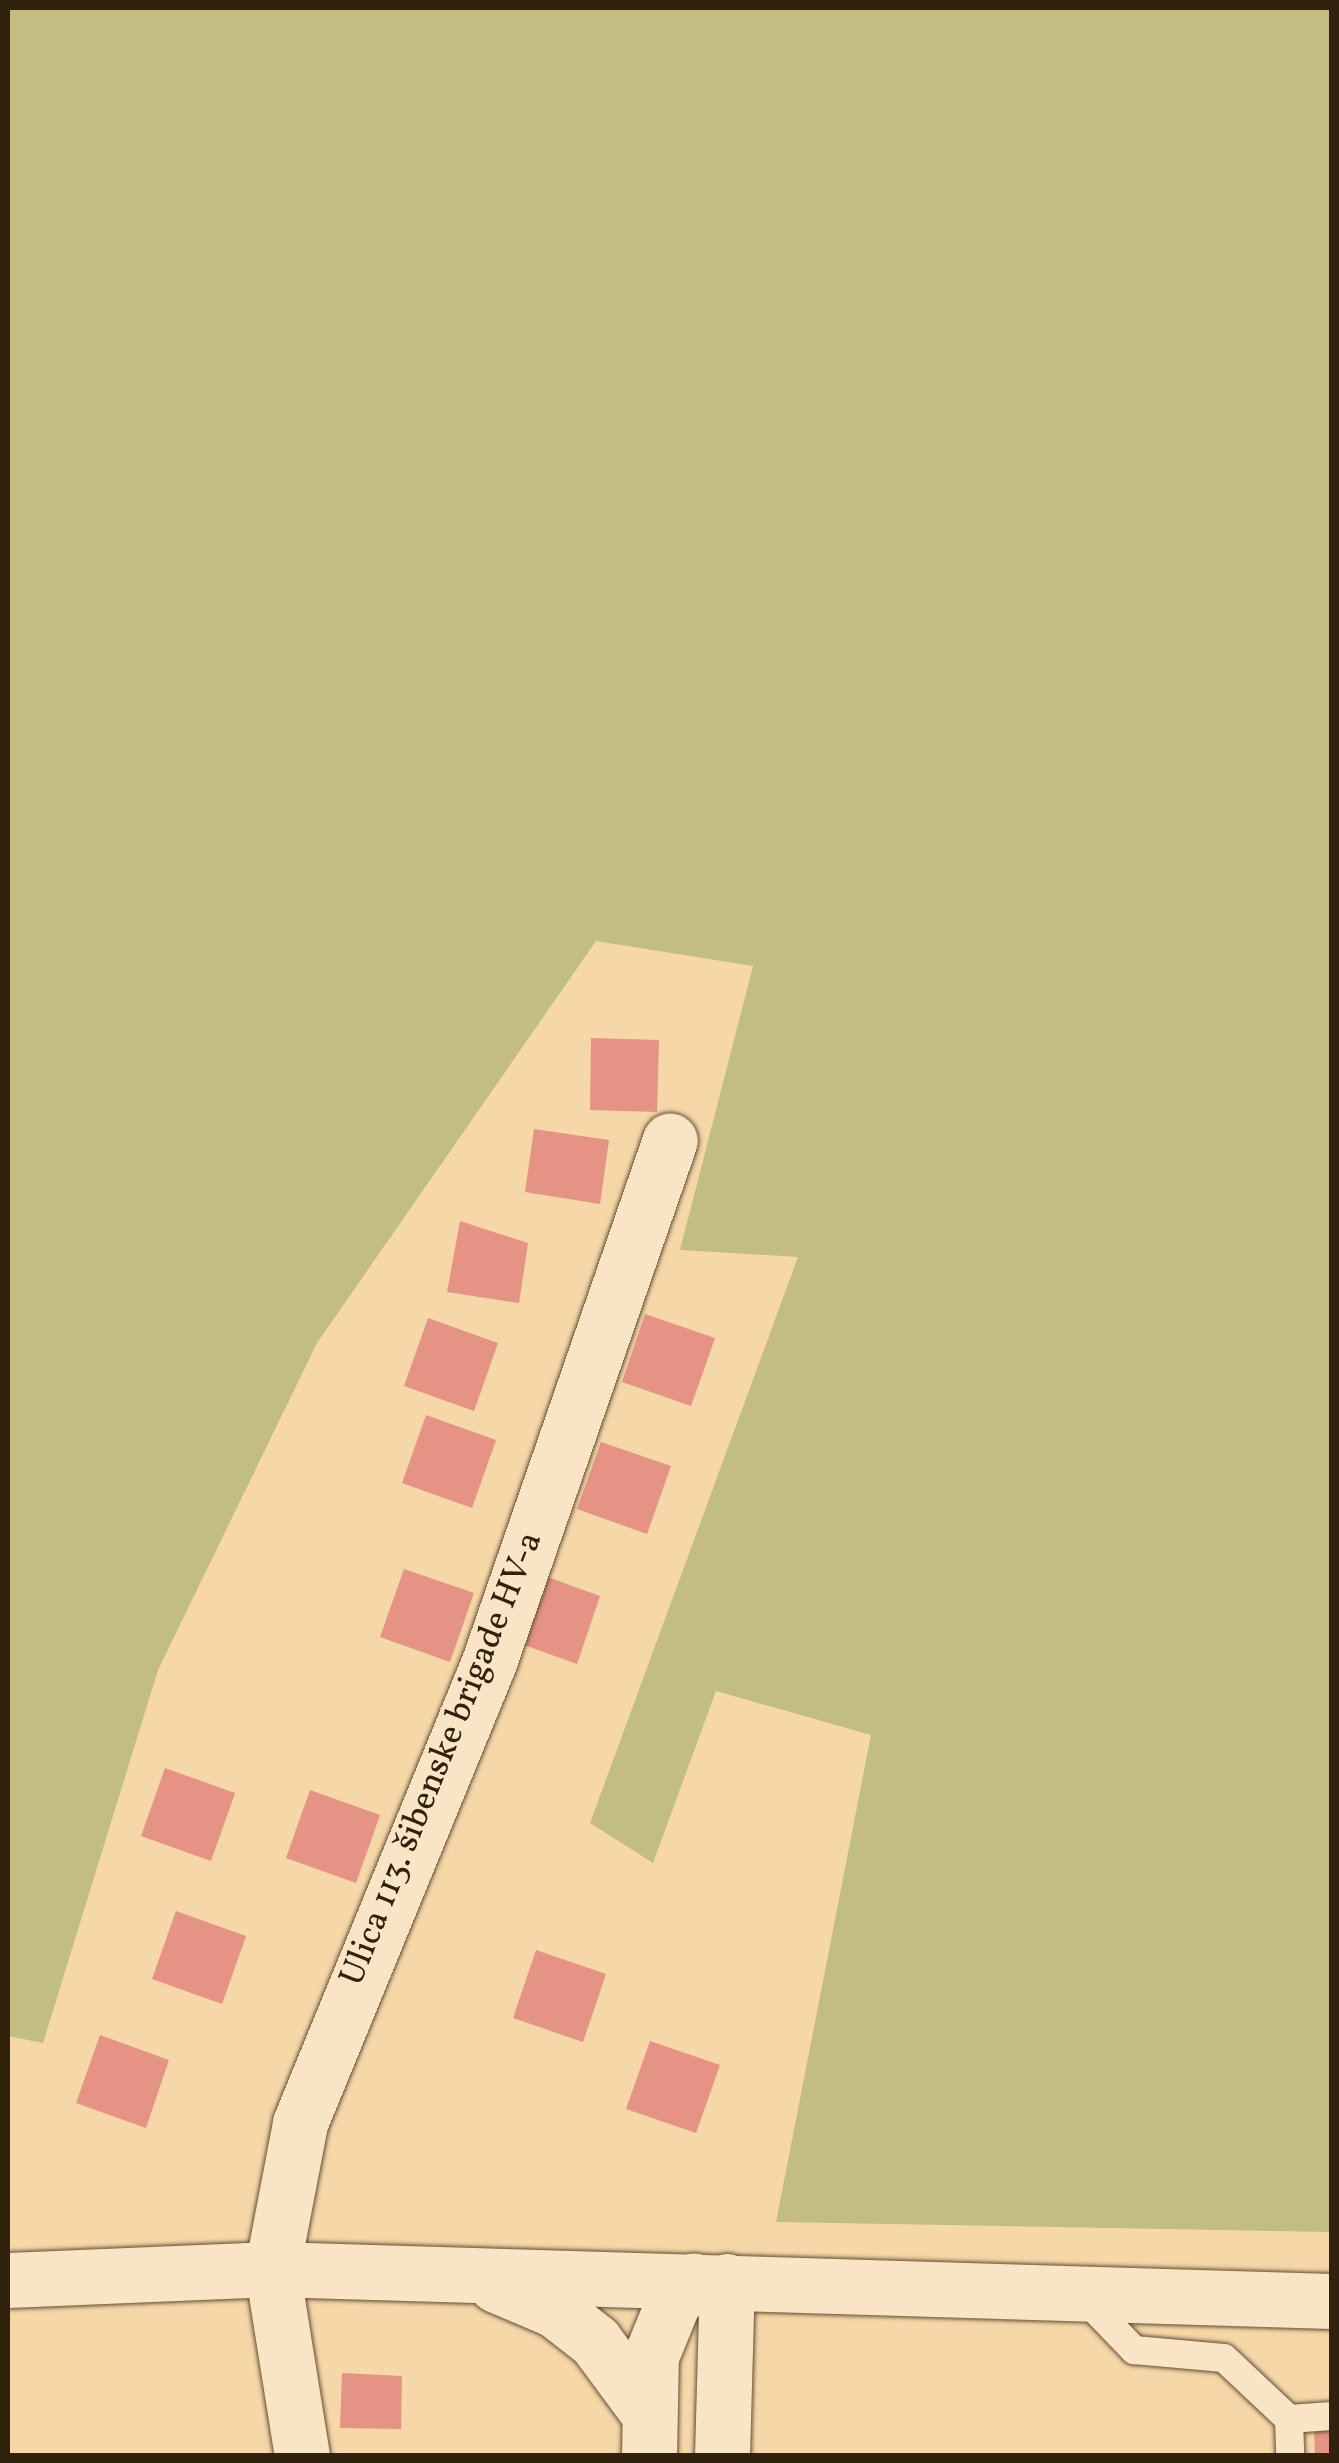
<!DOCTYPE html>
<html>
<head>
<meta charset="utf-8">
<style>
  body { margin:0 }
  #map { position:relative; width:1339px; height:2463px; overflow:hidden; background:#f6d7a8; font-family:Vollkorn,serif }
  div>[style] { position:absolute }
  .green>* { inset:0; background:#c2bd83 }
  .building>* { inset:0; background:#e59385 }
  .roads { filter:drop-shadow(0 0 2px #624f34) drop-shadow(0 0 2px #624f34) }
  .lane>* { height:28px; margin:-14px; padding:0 14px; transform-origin:14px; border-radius:14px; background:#f9e5c6 }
  .street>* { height:55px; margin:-27.5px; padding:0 27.5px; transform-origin:27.5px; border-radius:27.5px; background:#f9e5c6 }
  .secondary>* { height:55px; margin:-27.5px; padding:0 27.5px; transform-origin:27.5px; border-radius:27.5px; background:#f9e5c6 }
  span { translate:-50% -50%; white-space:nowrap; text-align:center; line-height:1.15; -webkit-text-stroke:8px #f9e5c6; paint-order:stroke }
  .street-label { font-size:35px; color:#31220d }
  .frame { position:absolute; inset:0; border:10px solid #31220d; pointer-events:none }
</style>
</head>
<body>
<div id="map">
  <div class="green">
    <div style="clip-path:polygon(8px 8px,1331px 8px,1331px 2232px,776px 2222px,871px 1735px,716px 1691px,653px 1863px,590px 1823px,798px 1257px,680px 1250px,753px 966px,596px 941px,317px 1343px,158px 1670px,43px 2043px,8px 2036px)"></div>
  </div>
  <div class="building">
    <div style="clip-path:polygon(591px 1038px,659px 1040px,657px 1112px,590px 1110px)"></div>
    <div style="clip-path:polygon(534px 1129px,609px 1140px,600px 1204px,525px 1192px)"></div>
    <div style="clip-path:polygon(460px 1221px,528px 1243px,519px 1303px,447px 1292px)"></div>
    <div style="clip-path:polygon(645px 1314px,715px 1338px,691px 1406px,622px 1382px)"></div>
    <div style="clip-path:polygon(428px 1318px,498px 1343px,474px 1411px,404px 1386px)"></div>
    <div style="clip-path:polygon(426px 1415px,496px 1440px,472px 1508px,402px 1483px)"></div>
    <div style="clip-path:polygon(601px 1442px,671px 1466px,647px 1534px,577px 1509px)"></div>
    <div style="clip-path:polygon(404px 1569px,474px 1593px,450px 1662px,380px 1637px)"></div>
    <div style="clip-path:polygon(531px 1571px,600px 1596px,577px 1664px,507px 1639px)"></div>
    <div style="clip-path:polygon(165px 1768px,235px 1793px,211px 1861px,141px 1836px)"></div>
    <div style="clip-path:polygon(310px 1790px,380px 1815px,356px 1883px,286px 1858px)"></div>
    <div style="clip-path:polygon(176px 1911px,246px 1936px,222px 2004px,152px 1979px)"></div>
    <div style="clip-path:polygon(536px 1950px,606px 1974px,583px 2042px,513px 2018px)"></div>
    <div style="clip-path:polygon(100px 2035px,169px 2060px,146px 2128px,76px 2103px)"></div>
    <div style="clip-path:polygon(650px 2041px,720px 2065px,696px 2133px,626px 2109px)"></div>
    <div style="clip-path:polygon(342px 2373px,402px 2376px,401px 2429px,340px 2428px)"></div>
    <div style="clip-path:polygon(1332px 2404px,1332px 2456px,1315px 2456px,1313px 2405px)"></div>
  </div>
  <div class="roads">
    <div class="lane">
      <div style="left:1083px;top:2297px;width:74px;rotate:46.1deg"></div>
      <div style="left:1134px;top:2350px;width:90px;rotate:5.1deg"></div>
      <div style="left:1224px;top:2358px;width:89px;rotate:43.2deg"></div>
      <div style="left:1289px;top:2419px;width:43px;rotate:-4deg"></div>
      <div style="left:1289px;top:2419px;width:37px;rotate:88deg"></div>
    </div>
    <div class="street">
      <div style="left:302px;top:2456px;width:189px;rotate:-99.1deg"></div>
      <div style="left:272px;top:2269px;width:149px;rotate:-79.1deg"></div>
      <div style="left:300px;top:2123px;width:498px;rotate:-67.7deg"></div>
      <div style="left:489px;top:1662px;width:552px;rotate:-70.88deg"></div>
    </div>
    <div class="secondary">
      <div style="left:8px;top:2280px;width:264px;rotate:-2.4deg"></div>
      <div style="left:272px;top:2269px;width:1060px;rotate:1.73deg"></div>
      <div style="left:496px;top:2285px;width:64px;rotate:23deg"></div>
      <div style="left:555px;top:2310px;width:51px;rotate:37.8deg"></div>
      <div style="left:595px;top:2341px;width:86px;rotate:53.5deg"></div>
      <div style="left:649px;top:2456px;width:100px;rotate:-88.9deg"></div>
      <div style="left:651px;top:2356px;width:58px;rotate:-67.8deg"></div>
      <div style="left:673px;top:2302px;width:30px;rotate:-46deg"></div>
      <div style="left:722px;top:2456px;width:175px;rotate:-88.4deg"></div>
    </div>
  </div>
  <div class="street-label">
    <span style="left:442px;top:1759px;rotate:-68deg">Ulica 113. šibenske brigade HV-a</span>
  </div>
  <div class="frame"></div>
</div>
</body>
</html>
